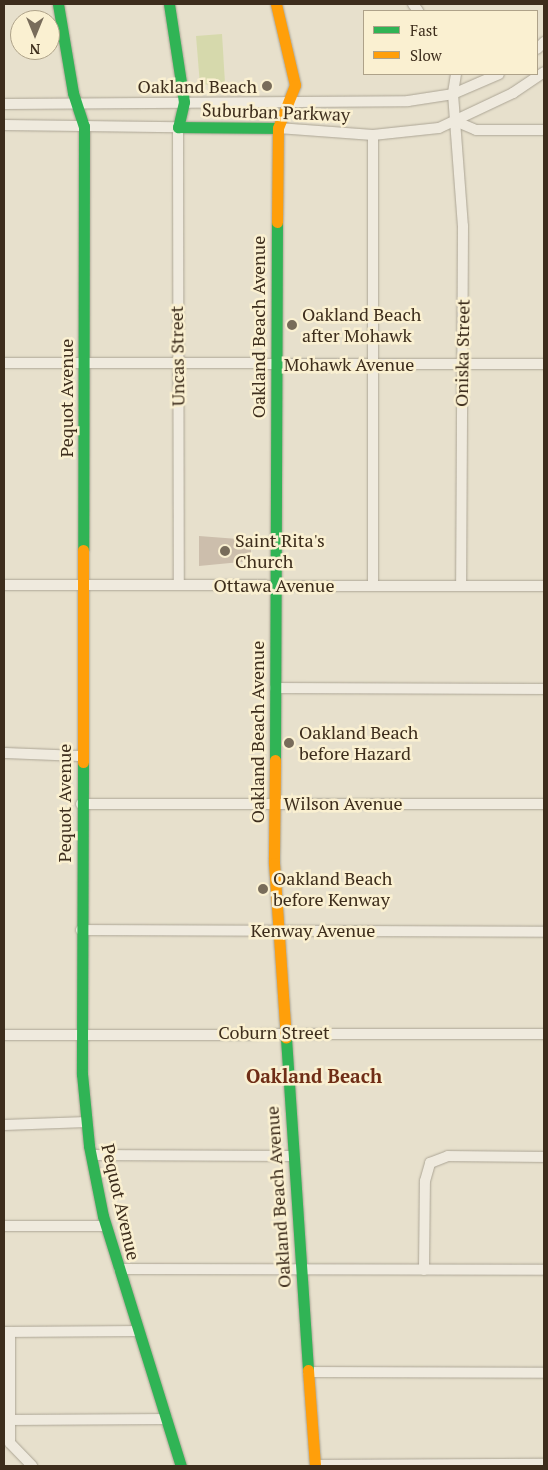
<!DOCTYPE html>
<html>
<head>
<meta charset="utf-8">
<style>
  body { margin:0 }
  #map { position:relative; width:548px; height:1470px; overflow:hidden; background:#e7e0cc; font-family:"PT Serif",serif }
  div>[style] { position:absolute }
  .green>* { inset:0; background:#d6d9ac }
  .building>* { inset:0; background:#ccbeac }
  .roads { filter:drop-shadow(0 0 1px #aca595) drop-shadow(0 0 1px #aca595) }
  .street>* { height:10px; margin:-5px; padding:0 5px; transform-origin:5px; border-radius:5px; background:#efeade }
  .fast>* { height:11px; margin:-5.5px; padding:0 5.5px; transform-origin:5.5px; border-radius:5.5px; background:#30b455 }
  .slow>* { height:11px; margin:-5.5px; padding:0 5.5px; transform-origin:5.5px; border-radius:5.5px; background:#ff9f0a }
  .dots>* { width:14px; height:14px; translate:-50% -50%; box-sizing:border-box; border:2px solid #faf0d1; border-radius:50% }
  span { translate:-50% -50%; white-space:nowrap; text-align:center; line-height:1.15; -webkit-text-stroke:5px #faf0d1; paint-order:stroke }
  .poi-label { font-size:18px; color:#3d2d1c }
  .right { translate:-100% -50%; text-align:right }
  .left { translate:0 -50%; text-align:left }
  .street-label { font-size:18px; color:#3d2d1c }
  .neighbourhood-label { font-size:19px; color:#6f2d16; font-weight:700 }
  .frame { position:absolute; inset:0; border:5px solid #3d2d1c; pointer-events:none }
  .legend { position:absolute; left:363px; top:10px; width:175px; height:65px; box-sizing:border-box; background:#faf0d1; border:1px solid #aea289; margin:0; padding:6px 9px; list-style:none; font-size:15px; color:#3d2d1c }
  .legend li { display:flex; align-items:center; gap:10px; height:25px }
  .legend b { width:25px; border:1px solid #aea289 }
  .north { position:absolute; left:10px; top:10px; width:50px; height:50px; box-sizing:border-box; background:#faf0d1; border:1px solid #aea289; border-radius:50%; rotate:180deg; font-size:14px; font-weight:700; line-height:20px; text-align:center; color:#3d2d1c }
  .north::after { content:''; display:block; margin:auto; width:18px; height:22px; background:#786c5a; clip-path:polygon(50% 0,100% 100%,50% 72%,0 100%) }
</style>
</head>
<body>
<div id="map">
  <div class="green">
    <div style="clip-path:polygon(222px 34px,225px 83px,200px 85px,196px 36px)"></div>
  </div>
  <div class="building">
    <div style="clip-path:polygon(199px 536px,251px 540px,251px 561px,199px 566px)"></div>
  </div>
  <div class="roads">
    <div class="street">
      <div style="left:413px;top:4px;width:9px;rotate:54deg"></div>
      <div style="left:537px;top:49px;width:10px;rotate:-45deg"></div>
      <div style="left:456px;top:74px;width:20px;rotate:99deg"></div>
      <div style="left:453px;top:94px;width:132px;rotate:85.7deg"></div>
      <div style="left:463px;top:226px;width:359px;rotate:90.3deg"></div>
      <div style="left:4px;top:104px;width:404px;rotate:-0.4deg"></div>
      <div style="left:408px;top:101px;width:46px;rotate:-8.8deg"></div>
      <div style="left:453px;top:94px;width:50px;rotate:-23.5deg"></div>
      <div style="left:455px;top:121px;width:23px;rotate:23deg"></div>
      <div style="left:476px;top:130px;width:68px"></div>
      <div style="left:4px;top:125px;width:174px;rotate:0.7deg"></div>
      <div style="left:178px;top:127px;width:458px;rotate:89.9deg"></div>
      <div style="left:278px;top:128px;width:95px;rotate:4.2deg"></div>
      <div style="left:373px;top:135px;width:66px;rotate:-6.1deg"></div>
      <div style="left:439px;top:128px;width:82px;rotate:-25.3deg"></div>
      <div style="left:513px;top:93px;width:37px;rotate:-34deg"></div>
      <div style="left:4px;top:363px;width:540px;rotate:0.11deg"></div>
      <div style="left:4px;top:585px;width:540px;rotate:0.11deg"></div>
      <div style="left:373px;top:585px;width:450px;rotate:-90deg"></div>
      <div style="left:275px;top:688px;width:269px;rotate:0.2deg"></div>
      <div style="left:4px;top:753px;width:77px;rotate:2.2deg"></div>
      <div style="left:81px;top:804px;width:463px"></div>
      <div style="left:81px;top:930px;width:463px;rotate:0.2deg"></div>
      <div style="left:4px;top:1035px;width:540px;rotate:-0.11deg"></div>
      <div style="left:4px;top:1125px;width:83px;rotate:-2.1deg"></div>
      <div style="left:91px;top:1155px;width:201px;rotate:0.3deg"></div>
      <div style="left:4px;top:1226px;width:102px"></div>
      <div style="left:119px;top:1269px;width:425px;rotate:0.1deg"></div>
      <div style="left:424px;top:1270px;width:89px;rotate:-89.4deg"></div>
      <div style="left:425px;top:1181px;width:19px;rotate:-74deg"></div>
      <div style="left:430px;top:1163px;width:19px;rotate:-21deg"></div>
      <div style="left:448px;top:1156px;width:96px;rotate:0.6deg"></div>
      <div style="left:5px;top:1332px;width:134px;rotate:-0.4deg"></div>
      <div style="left:10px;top:1332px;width:111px;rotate:90deg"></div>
      <div style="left:10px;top:1443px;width:32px;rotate:46deg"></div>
      <div style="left:308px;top:1372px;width:236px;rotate:0.2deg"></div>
      <div style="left:11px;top:1420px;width:156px;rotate:-0.4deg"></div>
      <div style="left:315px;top:1465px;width:229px;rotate:-0.3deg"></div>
    </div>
    <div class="fast">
      <div style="left:58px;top:4px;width:90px;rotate:80.4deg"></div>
      <div style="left:73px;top:93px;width:35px;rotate:72deg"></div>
      <div style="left:84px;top:126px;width:424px;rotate:90.1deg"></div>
      <div style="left:169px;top:4px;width:99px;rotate:81.3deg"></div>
      <div style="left:184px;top:102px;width:26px;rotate:103deg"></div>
      <div style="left:178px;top:127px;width:100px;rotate:0.6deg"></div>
      <div style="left:275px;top:760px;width:538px;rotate:-89.79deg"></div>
      <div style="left:83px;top:762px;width:312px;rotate:90.2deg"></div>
      <div style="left:82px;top:1074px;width:72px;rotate:84.4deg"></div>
      <div style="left:89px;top:1146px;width:71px;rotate:78.7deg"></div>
      <div style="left:103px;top:1216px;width:262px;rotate:72.7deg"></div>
      <div style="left:286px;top:1038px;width:333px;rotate:86.2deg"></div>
    </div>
    <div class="slow">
      <div style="left:276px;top:4px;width:83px;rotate:76.8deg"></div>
      <div style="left:295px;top:85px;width:46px;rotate:111.6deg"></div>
      <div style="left:278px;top:128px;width:94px;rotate:90.6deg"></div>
      <div style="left:275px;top:760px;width:103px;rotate:90.6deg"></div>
      <div style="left:274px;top:863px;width:175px;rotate:86.1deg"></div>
      <div style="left:83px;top:762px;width:212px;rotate:-90deg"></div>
      <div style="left:308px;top:1370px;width:96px;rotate:85.8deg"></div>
    </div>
  </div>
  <div class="dots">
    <div style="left:267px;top:86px;background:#786c5a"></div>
    <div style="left:292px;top:325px;background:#786c5a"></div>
    <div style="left:225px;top:551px;background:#786c5a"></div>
    <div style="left:289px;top:743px;background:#786c5a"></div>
    <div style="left:263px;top:889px;background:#786c5a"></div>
  </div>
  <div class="poi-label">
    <span class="right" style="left:257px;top:86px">Oakland Beach</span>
    <span class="left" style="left:302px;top:325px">Oakland Beach<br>after Mohawk</span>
    <span class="left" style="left:235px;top:551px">Saint Rita's<br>Church</span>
    <span class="left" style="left:299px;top:743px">Oakland Beach<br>before Hazard</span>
    <span class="left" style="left:273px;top:889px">Oakland Beach<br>before Kenway</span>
  </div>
  <div class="street-label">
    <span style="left:276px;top:112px;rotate:2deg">Suburban Parkway</span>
    <span style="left:258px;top:327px;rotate:-90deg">Oakland Beach Avenue</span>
    <span style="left:462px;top:353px;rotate:-89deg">Oniska Street</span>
    <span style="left:177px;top:356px;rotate:-91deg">Uncas Street</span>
    <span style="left:349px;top:364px">Mohawk Avenue</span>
    <span style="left:66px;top:398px;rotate:-90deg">Pequot Avenue</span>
    <span style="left:274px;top:585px">Ottawa Avenue</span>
    <span style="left:257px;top:732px;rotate:-90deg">Oakland Beach Avenue</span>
    <span style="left:64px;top:803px;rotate:-90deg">Pequot Avenue</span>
    <span style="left:343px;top:803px">Wilson Avenue</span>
    <span style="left:313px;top:930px">Kenway Avenue</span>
    <span style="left:274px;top:1032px">Coburn Street</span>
    <span style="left:278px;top:1197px;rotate:-94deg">Oakland Beach Avenue</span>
    <span style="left:121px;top:1202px;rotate:77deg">Pequot Avenue</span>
  </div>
  <div class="neighbourhood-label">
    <span style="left:314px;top:1076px">Oakland Beach</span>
  </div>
  <div class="frame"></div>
  <ul class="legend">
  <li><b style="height:6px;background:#30b455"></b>Fast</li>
  <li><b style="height:6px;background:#ff9f0a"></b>Slow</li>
  </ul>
  <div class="north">N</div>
</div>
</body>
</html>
